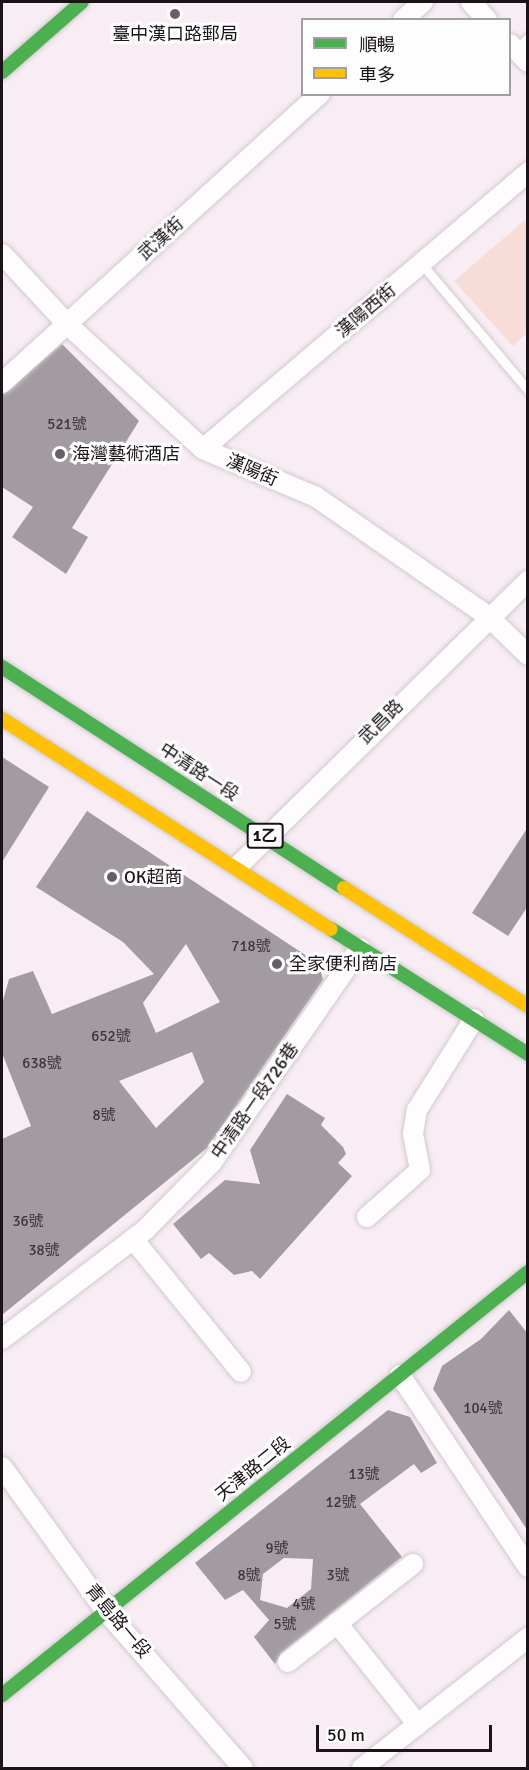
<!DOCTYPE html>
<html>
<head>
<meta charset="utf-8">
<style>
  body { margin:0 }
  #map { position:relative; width:529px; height:1770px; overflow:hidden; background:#f8edf4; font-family:Signika,"Noto Sans TC",sans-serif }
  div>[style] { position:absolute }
  .green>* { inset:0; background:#f8dcd7 }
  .building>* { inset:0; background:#a29ca2 }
  .roads { filter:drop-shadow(0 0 2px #d1c9ce) drop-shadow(0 0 2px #d1c9ce) }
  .lane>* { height:9px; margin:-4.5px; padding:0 4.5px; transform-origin:4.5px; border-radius:4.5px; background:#fefcfd }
  .street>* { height:20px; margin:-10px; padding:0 10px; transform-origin:10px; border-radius:10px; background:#fefcfd }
  .fast>* { height:14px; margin:-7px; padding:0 7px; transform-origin:7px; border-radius:7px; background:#4caf50 }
  .slow>* { height:14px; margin:-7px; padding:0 7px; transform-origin:7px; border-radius:7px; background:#ffc107 }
  .dots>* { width:16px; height:16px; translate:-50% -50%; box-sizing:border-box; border:3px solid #fdfdfd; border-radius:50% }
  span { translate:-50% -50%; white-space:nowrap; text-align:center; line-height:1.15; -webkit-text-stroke:6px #fdfdfd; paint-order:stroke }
  .number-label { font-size:15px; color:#3c353a }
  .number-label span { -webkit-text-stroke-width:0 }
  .shield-label span { padding:2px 4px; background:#fdfdfd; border:2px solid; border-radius:4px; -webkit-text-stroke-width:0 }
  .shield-label { font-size:16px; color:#1a1317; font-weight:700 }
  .poi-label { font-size:18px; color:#1a1317 }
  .left { translate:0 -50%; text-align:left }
  .street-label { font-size:18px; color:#1a1317 }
  .frame { position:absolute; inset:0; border:3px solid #1a1317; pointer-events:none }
  .legend { position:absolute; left:301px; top:18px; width:210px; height:78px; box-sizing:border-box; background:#fdfdfd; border:2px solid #a29fa1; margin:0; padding:8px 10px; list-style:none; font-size:18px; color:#1a1317 }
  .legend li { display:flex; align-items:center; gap:12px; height:30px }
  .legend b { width:30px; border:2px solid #a29fa1 }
  .scale { position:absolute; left:316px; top:1725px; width:176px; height:27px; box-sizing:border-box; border:3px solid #1a1317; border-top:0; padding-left:8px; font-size:18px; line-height:21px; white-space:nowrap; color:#1a1317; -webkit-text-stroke:4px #fdfdfd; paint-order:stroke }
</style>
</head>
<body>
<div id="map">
  <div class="green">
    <div style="clip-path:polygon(527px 218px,527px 333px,513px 346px,454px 281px)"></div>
  </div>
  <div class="building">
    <div style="clip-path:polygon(62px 344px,139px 421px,72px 528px,88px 537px,66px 574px,12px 537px,33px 507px,2px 487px,2px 395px)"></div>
    <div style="clip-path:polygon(2px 757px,49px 787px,2px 862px)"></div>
    <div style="clip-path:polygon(evenodd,87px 811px,319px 964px,323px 980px,207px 1148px,2px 1315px,2px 1139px,31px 1126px,2px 1053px,2px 1004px,9px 979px,33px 971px,52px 1014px,154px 974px,123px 942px,36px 887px,87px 811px,186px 944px,220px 1002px,156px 1033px,143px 1003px,186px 944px,87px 811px,192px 1052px,204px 1082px,156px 1128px,119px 1081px,192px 1052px)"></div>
    <div style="clip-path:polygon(528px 827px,528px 906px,508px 936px,472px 913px)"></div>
    <div style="clip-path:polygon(287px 1094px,325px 1118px,321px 1125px,343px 1147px,346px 1154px,338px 1163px,352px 1176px,260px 1279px,252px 1271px,234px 1275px,209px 1253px,201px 1259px,173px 1224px,225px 1180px,260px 1184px,250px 1150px)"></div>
    <div style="clip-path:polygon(509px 1310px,528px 1334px,528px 1531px,433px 1389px,442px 1366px,481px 1339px)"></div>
    <div style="clip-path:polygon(evenodd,388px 1410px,410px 1417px,437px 1463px,421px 1473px,414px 1464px,360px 1504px,402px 1557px,281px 1653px,275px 1664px,254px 1637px,269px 1620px,243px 1590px,225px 1600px,195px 1563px,388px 1410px,284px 1558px,313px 1559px,311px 1589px,287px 1608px,260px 1600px,263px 1574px,284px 1558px)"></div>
  </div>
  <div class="roads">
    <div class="lane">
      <div style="left:515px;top:50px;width:18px;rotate:-43deg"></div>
      <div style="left:421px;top:263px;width:166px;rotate:49.9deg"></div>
    </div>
    <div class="street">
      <div style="left:471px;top:2px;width:24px;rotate:48deg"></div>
      <div style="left:403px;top:20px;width:27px;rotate:-42deg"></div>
      <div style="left:510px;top:44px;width:25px;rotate:45deg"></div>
      <div style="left:2px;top:254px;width:96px;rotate:47.1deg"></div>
      <div style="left:67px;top:324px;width:185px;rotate:42.6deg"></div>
      <div style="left:203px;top:449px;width:123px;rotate:23deg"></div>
      <div style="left:316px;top:497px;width:209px;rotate:34.7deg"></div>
      <div style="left:488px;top:616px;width:56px;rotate:44.3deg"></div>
      <div style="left:2px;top:383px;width:430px;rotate:-42.3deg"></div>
      <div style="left:203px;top:449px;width:427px;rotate:-40.4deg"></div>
      <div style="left:238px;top:866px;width:407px;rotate:-44.5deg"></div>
      <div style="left:367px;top:1217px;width:71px;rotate:-41.6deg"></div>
      <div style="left:420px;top:1170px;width:37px;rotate:-101deg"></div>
      <div style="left:413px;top:1134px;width:24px;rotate:-81deg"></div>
      <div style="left:417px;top:1110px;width:107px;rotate:-57.9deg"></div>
      <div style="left:133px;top:1239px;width:171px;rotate:50.9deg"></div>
      <div style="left:2px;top:1339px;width:180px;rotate:-37.3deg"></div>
      <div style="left:145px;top:1230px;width:95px;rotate:-45.4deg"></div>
      <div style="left:212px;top:1162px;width:260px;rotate:-55.3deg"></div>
      <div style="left:400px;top:1375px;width:231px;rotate:56.3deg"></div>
      <div style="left:2px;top:1467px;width:176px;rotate:54.2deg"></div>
      <div style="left:105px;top:1610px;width:210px;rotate:48.9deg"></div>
      <div style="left:337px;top:1623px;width:130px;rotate:51.5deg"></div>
      <div style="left:288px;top:1662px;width:159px;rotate:-38.1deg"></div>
      <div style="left:362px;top:1768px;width:211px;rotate:-38.1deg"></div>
    </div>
    <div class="fast">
      <div style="left:2px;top:72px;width:106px;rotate:-41.2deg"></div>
      <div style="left:2px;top:667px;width:407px;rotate:32.9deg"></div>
      <div style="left:331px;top:929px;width:233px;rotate:32.4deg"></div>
      <div style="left:2px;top:1695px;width:675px;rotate:-38.81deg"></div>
    </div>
    <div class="slow">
      <div style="left:2px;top:719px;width:390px;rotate:32.6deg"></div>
      <div style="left:344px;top:888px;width:219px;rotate:32.7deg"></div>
    </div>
  </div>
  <div class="dots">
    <div style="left:175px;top:14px;background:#685f64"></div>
    <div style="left:60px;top:454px;background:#685f64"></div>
    <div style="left:112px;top:877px;background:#685f64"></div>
    <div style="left:277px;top:964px;background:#685f64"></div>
  </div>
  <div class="number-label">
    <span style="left:67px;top:425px">521號</span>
    <span style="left:251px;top:947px">718號</span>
    <span style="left:111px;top:1037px">652號</span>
    <span style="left:42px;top:1064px">638號</span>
    <span style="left:104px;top:1116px">8號</span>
    <span style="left:28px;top:1222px">36號</span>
    <span style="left:44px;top:1251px">38號</span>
    <span style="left:483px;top:1409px">104號</span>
    <span style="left:364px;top:1475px">13號</span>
    <span style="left:341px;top:1503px">12號</span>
    <span style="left:277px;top:1549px">9號</span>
    <span style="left:249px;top:1576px">8號</span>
    <span style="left:338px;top:1576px">3號</span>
    <span style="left:304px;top:1605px">4號</span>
    <span style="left:285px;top:1625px">5號</span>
  </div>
  <div class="shield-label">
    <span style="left:265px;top:836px">1乙</span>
  </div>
  <div class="poi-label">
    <span style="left:175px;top:34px">臺中漢口路郵局</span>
    <span class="left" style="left:72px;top:454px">海灣藝術酒店</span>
    <span class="left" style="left:124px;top:877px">OK超商</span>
    <span class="left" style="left:289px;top:964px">全家便利商店</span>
  </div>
  <div class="street-label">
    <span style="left:161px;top:239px;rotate:-42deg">武漢街</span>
    <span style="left:366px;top:311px;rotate:-40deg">漢陽西街</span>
    <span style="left:252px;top:470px;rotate:23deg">漢陽街</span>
    <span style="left:381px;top:722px;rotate:-45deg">武昌路</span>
    <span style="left:199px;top:772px;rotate:33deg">中清路一段</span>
    <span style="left:255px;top:1101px;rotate:-55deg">中清路一段726巷</span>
    <span style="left:253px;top:1469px;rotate:-39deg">天津路二段</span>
    <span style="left:118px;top:1621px;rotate:50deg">青島路一段</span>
  </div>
  <div class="frame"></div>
  <ul class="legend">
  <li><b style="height:8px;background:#4caf50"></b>順暢</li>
  <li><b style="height:8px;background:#ffc107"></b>車多</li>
  </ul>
  <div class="scale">50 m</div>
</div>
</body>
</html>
